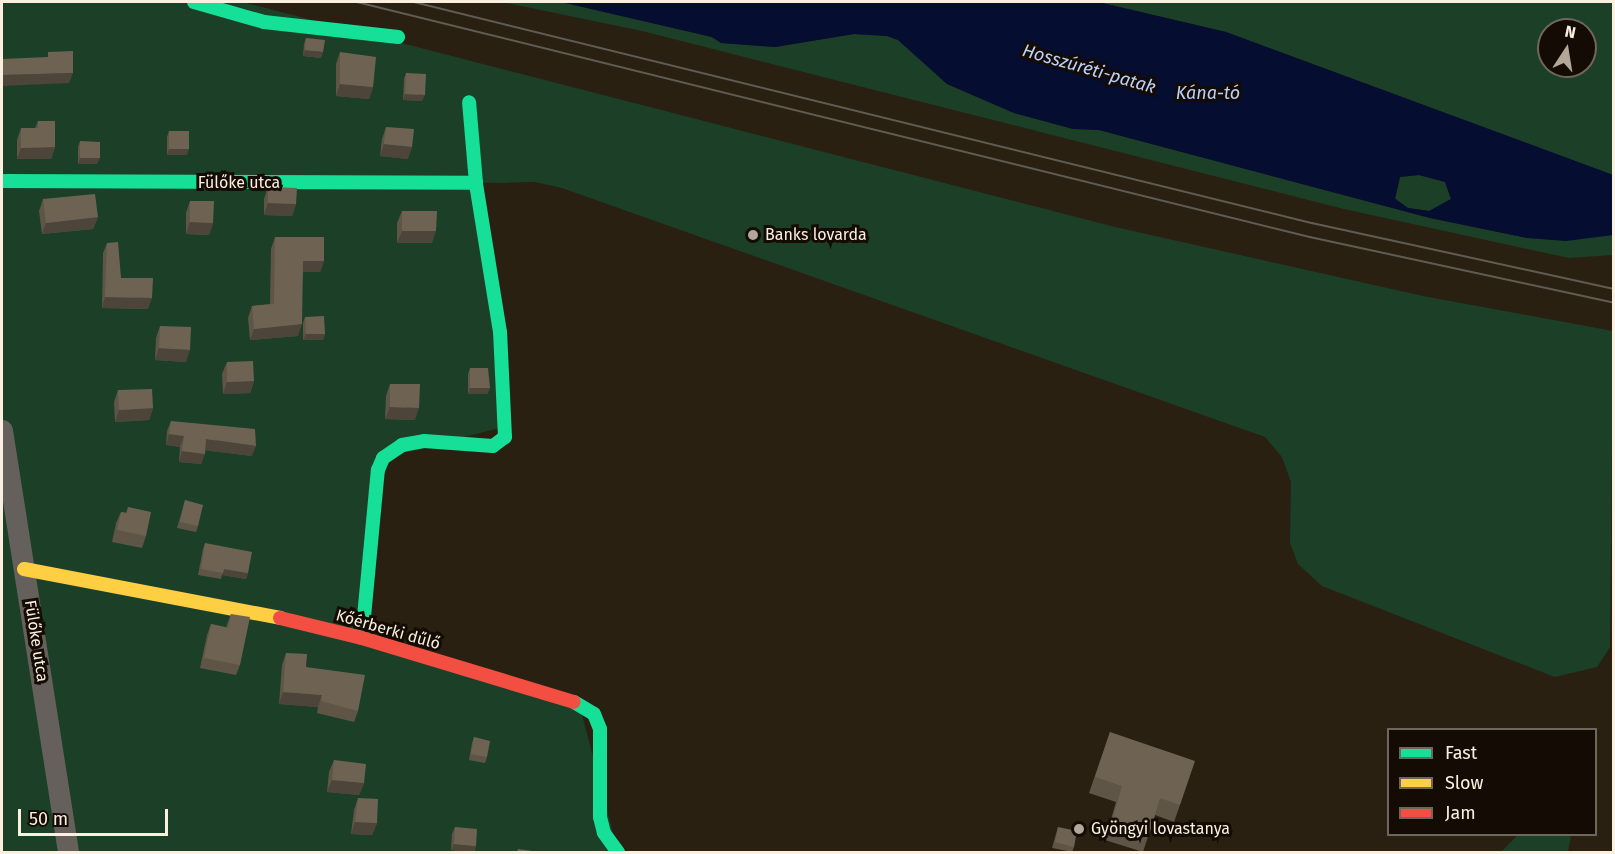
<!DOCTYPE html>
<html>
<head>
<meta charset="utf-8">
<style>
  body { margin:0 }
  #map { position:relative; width:1615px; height:854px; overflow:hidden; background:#292012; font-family:"Fira Sans",sans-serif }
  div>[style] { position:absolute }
  .green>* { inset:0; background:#1b4027 }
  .water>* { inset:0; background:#050d31 }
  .street>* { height:21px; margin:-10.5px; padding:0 10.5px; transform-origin:10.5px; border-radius:10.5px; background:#65605b }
  .fast>* { height:14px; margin:-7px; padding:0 7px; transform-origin:7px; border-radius:7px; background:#16e098 }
  .slow>* { height:14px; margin:-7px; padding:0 7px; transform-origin:7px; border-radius:7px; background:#ffcf43 }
  .jam>* { height:14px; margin:-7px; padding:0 7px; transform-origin:7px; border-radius:7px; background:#f24e42 }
  .tram>* { height:1.5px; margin:-0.75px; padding:0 0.75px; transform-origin:0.75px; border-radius:0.75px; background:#615c53 }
  .wall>* { inset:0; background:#5f5547 }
  .shaded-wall>* { inset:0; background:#4d453a }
  .building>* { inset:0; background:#6e6353 }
  .dots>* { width:16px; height:16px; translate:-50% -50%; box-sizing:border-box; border:3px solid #140c04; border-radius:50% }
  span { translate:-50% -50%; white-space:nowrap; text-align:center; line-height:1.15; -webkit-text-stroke:6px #140c04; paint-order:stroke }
  .street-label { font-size:16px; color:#fbefe0 }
  .poi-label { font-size:16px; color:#fbefe0 }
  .left { translate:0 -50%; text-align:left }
  .water-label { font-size:18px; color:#bad0fd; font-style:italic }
  .frame { position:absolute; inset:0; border:3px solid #fbefe0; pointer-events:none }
  .legend { position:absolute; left:1387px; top:728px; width:210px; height:108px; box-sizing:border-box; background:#140c04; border:2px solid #70675c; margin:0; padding:8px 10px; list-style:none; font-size:18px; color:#fbefe0 }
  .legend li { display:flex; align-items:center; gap:12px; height:30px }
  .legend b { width:30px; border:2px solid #70675c }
  .north { position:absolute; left:1537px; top:18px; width:60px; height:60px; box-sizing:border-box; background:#140c04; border:2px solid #70675c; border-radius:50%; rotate:12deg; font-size:16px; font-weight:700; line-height:24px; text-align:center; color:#fbefe0 }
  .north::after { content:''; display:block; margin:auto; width:21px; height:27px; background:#b2a798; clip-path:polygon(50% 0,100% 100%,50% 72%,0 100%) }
  .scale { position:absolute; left:18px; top:809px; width:150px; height:27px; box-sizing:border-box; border:3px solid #fbefe0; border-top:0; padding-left:8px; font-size:18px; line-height:21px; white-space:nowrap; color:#fbefe0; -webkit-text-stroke:4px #140c04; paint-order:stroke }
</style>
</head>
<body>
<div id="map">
  <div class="green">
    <div style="clip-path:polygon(2px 2px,242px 2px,1115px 227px,1423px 296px,1613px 331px,1610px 647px,1597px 667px,1555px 677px,1322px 586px,1298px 564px,1290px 543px,1291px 482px,1282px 457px,1265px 437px,562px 188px,535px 182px,476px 183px,507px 426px,383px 458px,362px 638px,579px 703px,618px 852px,2px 852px)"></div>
    <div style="clip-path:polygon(502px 2px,561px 2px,712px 37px,721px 43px,775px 47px,854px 34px,887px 36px,898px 40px,947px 84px,1014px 113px,1073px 129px,1099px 130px,1430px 218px,1527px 238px,1613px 235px,1613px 255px,1569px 258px,1344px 209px,642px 31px)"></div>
    <div style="clip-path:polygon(evenodd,1098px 2px,1613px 2px,1613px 175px,1226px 32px,1098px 2px,1549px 30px,1585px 30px,1585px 66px,1549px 66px,1549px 30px)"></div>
    <div style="clip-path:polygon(1419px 175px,1445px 182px,1451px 199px,1430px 211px,1408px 208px,1395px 198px,1400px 177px)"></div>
    <div style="clip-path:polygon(1518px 835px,1571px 835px,1568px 852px,1501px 852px)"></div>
  </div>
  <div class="water">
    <div style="clip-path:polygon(evenodd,561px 2px,1098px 2px,1226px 32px,1613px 175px,1613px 235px,1566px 241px,1527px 238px,1430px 218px,1099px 130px,1073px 129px,1014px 113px,947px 84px,898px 40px,887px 36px,854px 34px,775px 47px,721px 43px,712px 37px,561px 2px,1419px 175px,1445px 182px,1451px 199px,1429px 211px,1408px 208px,1395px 199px,1400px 177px,1419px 175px)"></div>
  </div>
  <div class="street">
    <div style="left:2px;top:430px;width:427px;rotate:81.1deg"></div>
  </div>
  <div class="fast">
    <div style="left:194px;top:2px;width:73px;rotate:15.9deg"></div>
    <div style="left:264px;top:22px;width:135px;rotate:6.4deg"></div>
    <div style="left:2px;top:181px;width:474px;rotate:0.2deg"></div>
    <div style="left:362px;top:638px;width:169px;rotate:-84.6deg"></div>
    <div style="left:378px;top:470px;width:13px;rotate:-67deg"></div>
    <div style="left:383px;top:458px;width:23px;rotate:-34deg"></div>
    <div style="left:402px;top:445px;width:22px;rotate:-10deg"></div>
    <div style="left:424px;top:441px;width:69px;rotate:4.1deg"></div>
    <div style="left:493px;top:446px;width:15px;rotate:-37deg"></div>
    <div style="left:505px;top:437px;width:105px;rotate:-92.7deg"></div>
    <div style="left:500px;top:332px;width:151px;rotate:-99.2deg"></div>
    <div style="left:476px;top:183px;width:81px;rotate:-94.9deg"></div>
    <div style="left:574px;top:702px;width:23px;rotate:31deg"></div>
    <div style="left:594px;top:714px;width:16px;rotate:68deg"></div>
    <div style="left:600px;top:729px;width:88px;rotate:90deg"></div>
    <div style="left:600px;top:817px;width:16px;rotate:76deg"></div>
    <div style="left:604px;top:833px;width:24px;rotate:54deg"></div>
  </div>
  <div class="slow">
    <div style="left:24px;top:569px;width:261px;rotate:10.8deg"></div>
  </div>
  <div class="jam">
    <div style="left:280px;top:618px;width:84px;rotate:13.7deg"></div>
    <div style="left:362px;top:638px;width:221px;rotate:16.8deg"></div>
  </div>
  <div class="tram">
    <div style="left:357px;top:2px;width:982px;rotate:13.85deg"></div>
    <div style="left:1310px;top:237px;width:311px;rotate:12.2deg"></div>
    <div style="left:414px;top:2px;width:925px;rotate:13.83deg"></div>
    <div style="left:1312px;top:223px;width:309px;rotate:12.3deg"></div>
  </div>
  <div class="wall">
    <div style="clip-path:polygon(306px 38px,321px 58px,303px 56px,304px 44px)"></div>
    <div style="clip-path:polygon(340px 52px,373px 87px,369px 99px,336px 96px,336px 64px)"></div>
    <div style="clip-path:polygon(406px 73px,422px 101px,403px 100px,404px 79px)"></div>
    <div style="clip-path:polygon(38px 121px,55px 147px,51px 159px,17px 159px,17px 140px,21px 128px,35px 128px)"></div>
    <div style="clip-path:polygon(386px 127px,408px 159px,380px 156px,382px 139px)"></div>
    <div style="clip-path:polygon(169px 131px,187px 155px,167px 155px,167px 137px)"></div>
    <div style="clip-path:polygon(80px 141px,97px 164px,78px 164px,78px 147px)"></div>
    <div style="clip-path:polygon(268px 187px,296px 204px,292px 216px,264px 215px,264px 199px)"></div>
    <div style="clip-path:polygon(43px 199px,98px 217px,93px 229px,42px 234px,39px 211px)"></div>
    <div style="clip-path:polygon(190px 201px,213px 223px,209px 235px,186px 234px,186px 213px)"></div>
    <div style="clip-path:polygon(402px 211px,432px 243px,397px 243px,397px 223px)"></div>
    <div style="clip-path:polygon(275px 237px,324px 261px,320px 272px,303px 272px,298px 336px,250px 340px,248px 318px,252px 306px,270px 304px,271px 249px)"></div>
    <div style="clip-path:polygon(107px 243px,121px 278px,148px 309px,102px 308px,103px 253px)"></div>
    <div style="clip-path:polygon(305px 317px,325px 334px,323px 340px,303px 340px,303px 323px)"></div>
    <div style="clip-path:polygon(160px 326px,186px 362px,155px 360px,156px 338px)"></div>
    <div style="clip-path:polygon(227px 362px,254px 381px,250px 393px,223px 394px,222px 374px)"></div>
    <div style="clip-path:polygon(470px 368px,490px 388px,487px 394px,468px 394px,468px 374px)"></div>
    <div style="clip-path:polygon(390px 384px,415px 420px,385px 419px,386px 396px)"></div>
    <div style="clip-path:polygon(118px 390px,153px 408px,149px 420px,115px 422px,114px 402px)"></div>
    <div style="clip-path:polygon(171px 421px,252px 456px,205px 450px,201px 464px,179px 462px,180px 447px,166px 445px,167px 431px)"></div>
    <div style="clip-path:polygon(185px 500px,198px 526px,196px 532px,177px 528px)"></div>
    <div style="clip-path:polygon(128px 507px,146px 536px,142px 548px,112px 542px,116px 523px,121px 512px,126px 513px)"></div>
    <div style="clip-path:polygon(205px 543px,248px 573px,246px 579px,222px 575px,221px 579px,198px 575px,203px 549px)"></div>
    <div style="clip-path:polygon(231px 614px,240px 665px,236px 675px,200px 668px,207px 635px,211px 624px,226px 627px)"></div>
    <div style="clip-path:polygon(286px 653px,306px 667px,358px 711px,354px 722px,317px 713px,318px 707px,279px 704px,282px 665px)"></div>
    <div style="clip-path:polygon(1110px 732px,1180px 805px,1174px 822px,1155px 815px,1143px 852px,1105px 840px,1116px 802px,1089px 793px)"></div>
    <div style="clip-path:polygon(474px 737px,487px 757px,485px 763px,469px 760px,472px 743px)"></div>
    <div style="clip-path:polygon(334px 760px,364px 783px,359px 795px,327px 792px,329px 772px)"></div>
    <div style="clip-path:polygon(358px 798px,377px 823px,372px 835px,351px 834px,354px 810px)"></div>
    <div style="clip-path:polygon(455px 827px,476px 846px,474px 852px,451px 850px,452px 834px)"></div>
    <div style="clip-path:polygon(1058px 827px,1074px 847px,1072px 852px,1052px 848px)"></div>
  </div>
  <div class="shaded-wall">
    <div style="clip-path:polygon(305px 50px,323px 52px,321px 58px,303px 56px)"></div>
    <div style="clip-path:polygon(73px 73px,69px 83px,2px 86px,2px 75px)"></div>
    <div style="clip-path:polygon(340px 84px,373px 87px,369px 99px,336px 96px)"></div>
    <div style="clip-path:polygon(405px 94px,425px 95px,422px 101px,403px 100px)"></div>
    <div style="clip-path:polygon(384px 144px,412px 147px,408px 159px,380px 156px)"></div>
    <div style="clip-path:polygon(55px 147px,51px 159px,17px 159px,21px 148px)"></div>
    <div style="clip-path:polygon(169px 149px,189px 149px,187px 155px,167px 155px)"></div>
    <div style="clip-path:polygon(80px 158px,100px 158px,97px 164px,78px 164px)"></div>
    <div style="clip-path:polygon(268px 203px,296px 204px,292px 216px,264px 215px)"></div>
    <div style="clip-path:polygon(98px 217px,93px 229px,42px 234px,46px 223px)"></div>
    <div style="clip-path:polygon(190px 222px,213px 223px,209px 235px,186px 234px)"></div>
    <div style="clip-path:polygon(402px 231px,436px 231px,432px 243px,397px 243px)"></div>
    <div style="clip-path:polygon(303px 261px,324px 261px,320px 272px,299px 272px)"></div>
    <div style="clip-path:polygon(105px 297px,152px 298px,148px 309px,102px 308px)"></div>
    <div style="clip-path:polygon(302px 324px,298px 336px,250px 340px,254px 329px)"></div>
    <div style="clip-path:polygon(306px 334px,325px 334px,323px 340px,303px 340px)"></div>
    <div style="clip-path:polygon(159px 348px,190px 350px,186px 362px,155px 360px)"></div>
    <div style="clip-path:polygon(254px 381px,250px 393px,223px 394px,227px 382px)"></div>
    <div style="clip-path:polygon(470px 388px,490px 388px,487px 394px,468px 394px)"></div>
    <div style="clip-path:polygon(390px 407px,419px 408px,415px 420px,385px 419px)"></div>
    <div style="clip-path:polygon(153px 408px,149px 420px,115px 422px,119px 410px)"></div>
    <div style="clip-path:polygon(169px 434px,184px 436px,180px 447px,166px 445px)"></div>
    <div style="clip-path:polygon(206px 439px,256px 446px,252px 456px,202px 450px)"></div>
    <div style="clip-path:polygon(182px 451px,205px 454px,201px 464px,179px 462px)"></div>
    <div style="clip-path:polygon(224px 569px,248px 573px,246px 579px,222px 575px)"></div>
    <div style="clip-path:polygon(283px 692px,322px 695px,318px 707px,279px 704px)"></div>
    <div style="clip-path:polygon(332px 780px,364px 783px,359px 795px,327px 792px)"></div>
    <div style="clip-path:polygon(355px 822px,377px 823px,372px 835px,351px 834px)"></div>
    <div style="clip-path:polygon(454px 844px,476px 846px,474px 852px,451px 850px)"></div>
  </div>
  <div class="building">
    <div style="clip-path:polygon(306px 38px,325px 40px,323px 52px,305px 50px)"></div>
    <div style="clip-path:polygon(73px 51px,73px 73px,2px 75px,2px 59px,48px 57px,48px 52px)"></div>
    <div style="clip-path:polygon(340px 52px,376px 57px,373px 87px,340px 84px)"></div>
    <div style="clip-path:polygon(406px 73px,426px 74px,425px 95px,405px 94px)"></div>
    <div style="clip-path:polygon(38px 121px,55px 121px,55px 147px,21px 148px,21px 128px,38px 128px)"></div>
    <div style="clip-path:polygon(386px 127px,414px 129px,412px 147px,384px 144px)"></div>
    <div style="clip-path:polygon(169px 131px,189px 131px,189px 149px,169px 149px)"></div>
    <div style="clip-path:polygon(80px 141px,100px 142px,100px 158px,80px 158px)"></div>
    <div style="clip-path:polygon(268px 187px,297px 188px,296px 204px,268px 203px)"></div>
    <div style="clip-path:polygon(95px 194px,98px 217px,46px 223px,43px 199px)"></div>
    <div style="clip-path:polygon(190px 201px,214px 201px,213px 223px,190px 222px)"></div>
    <div style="clip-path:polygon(402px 211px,437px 211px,436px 231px,402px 231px)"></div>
    <div style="clip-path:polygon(275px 237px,324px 237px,324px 261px,303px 261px,302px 324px,254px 329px,252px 306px,274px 304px)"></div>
    <div style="clip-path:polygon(118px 242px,121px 278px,153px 278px,152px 298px,105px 297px,107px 243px)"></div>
    <div style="clip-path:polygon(324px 316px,325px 334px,306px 334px,305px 317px)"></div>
    <div style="clip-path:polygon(160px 326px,191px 327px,190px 350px,159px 348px)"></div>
    <div style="clip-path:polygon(253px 361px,254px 381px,227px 382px,227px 362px)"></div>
    <div style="clip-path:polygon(470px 368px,488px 368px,490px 388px,470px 388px)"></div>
    <div style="clip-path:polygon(390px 384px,420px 384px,419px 408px,390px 407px)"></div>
    <div style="clip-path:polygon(152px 389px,153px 408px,119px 410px,118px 390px)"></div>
    <div style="clip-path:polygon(171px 421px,255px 429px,256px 446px,206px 439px,205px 454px,182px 451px,184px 436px,169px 434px)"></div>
    <div style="clip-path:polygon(185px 500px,203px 505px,198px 526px,180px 522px)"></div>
    <div style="clip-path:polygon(128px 507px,151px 512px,146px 536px,117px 530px,121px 512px,127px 513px)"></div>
    <div style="clip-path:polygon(205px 543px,252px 552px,248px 573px,224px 569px,223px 573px,201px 569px)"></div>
    <div style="clip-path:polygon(231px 614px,250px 617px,240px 665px,204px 658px,211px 624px,228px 628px)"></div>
    <div style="clip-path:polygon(286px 653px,307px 654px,306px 667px,365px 675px,358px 711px,321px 701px,322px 695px,283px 692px)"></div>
    <div style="clip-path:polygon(1110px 732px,1195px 761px,1180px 805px,1160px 798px,1149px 835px,1111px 824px,1122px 786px,1095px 777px)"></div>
    <div style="clip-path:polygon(474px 737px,490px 741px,487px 757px,471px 754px)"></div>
    <div style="clip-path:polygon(334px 760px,366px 764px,364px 783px,332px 780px)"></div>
    <div style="clip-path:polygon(358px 798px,378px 799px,377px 823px,355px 822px)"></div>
    <div style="clip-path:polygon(455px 827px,477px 829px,476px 846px,454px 844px)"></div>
    <div style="clip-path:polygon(1058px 827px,1077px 831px,1074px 847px,1055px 842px)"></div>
    <div style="clip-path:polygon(518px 849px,539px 852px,517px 852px)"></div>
  </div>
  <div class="dots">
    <div style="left:753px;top:235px;background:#b2a798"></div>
    <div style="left:1079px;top:829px;background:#b2a798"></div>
  </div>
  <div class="street-label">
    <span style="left:239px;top:183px">Fülőke utca</span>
    <span style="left:388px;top:630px;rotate:16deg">Kőérberki dűlő</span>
    <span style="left:36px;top:641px;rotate:81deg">Fülőke utca</span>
  </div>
  <div class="poi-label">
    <span class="left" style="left:765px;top:235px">Banks lovarda</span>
    <span class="left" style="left:1091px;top:829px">Gyöngyi lovastanya</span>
  </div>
  <div class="water-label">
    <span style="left:1089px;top:69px;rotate:16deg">Hosszúréti-patak</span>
    <span style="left:1208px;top:93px">Kána-tó</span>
  </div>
  <div class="frame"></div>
  <ul class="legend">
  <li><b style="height:8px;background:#16e098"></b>Fast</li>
  <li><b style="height:8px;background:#ffcf43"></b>Slow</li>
  <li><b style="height:8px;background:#f24e42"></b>Jam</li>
  </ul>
  <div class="north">N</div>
  <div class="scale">50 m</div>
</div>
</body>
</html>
